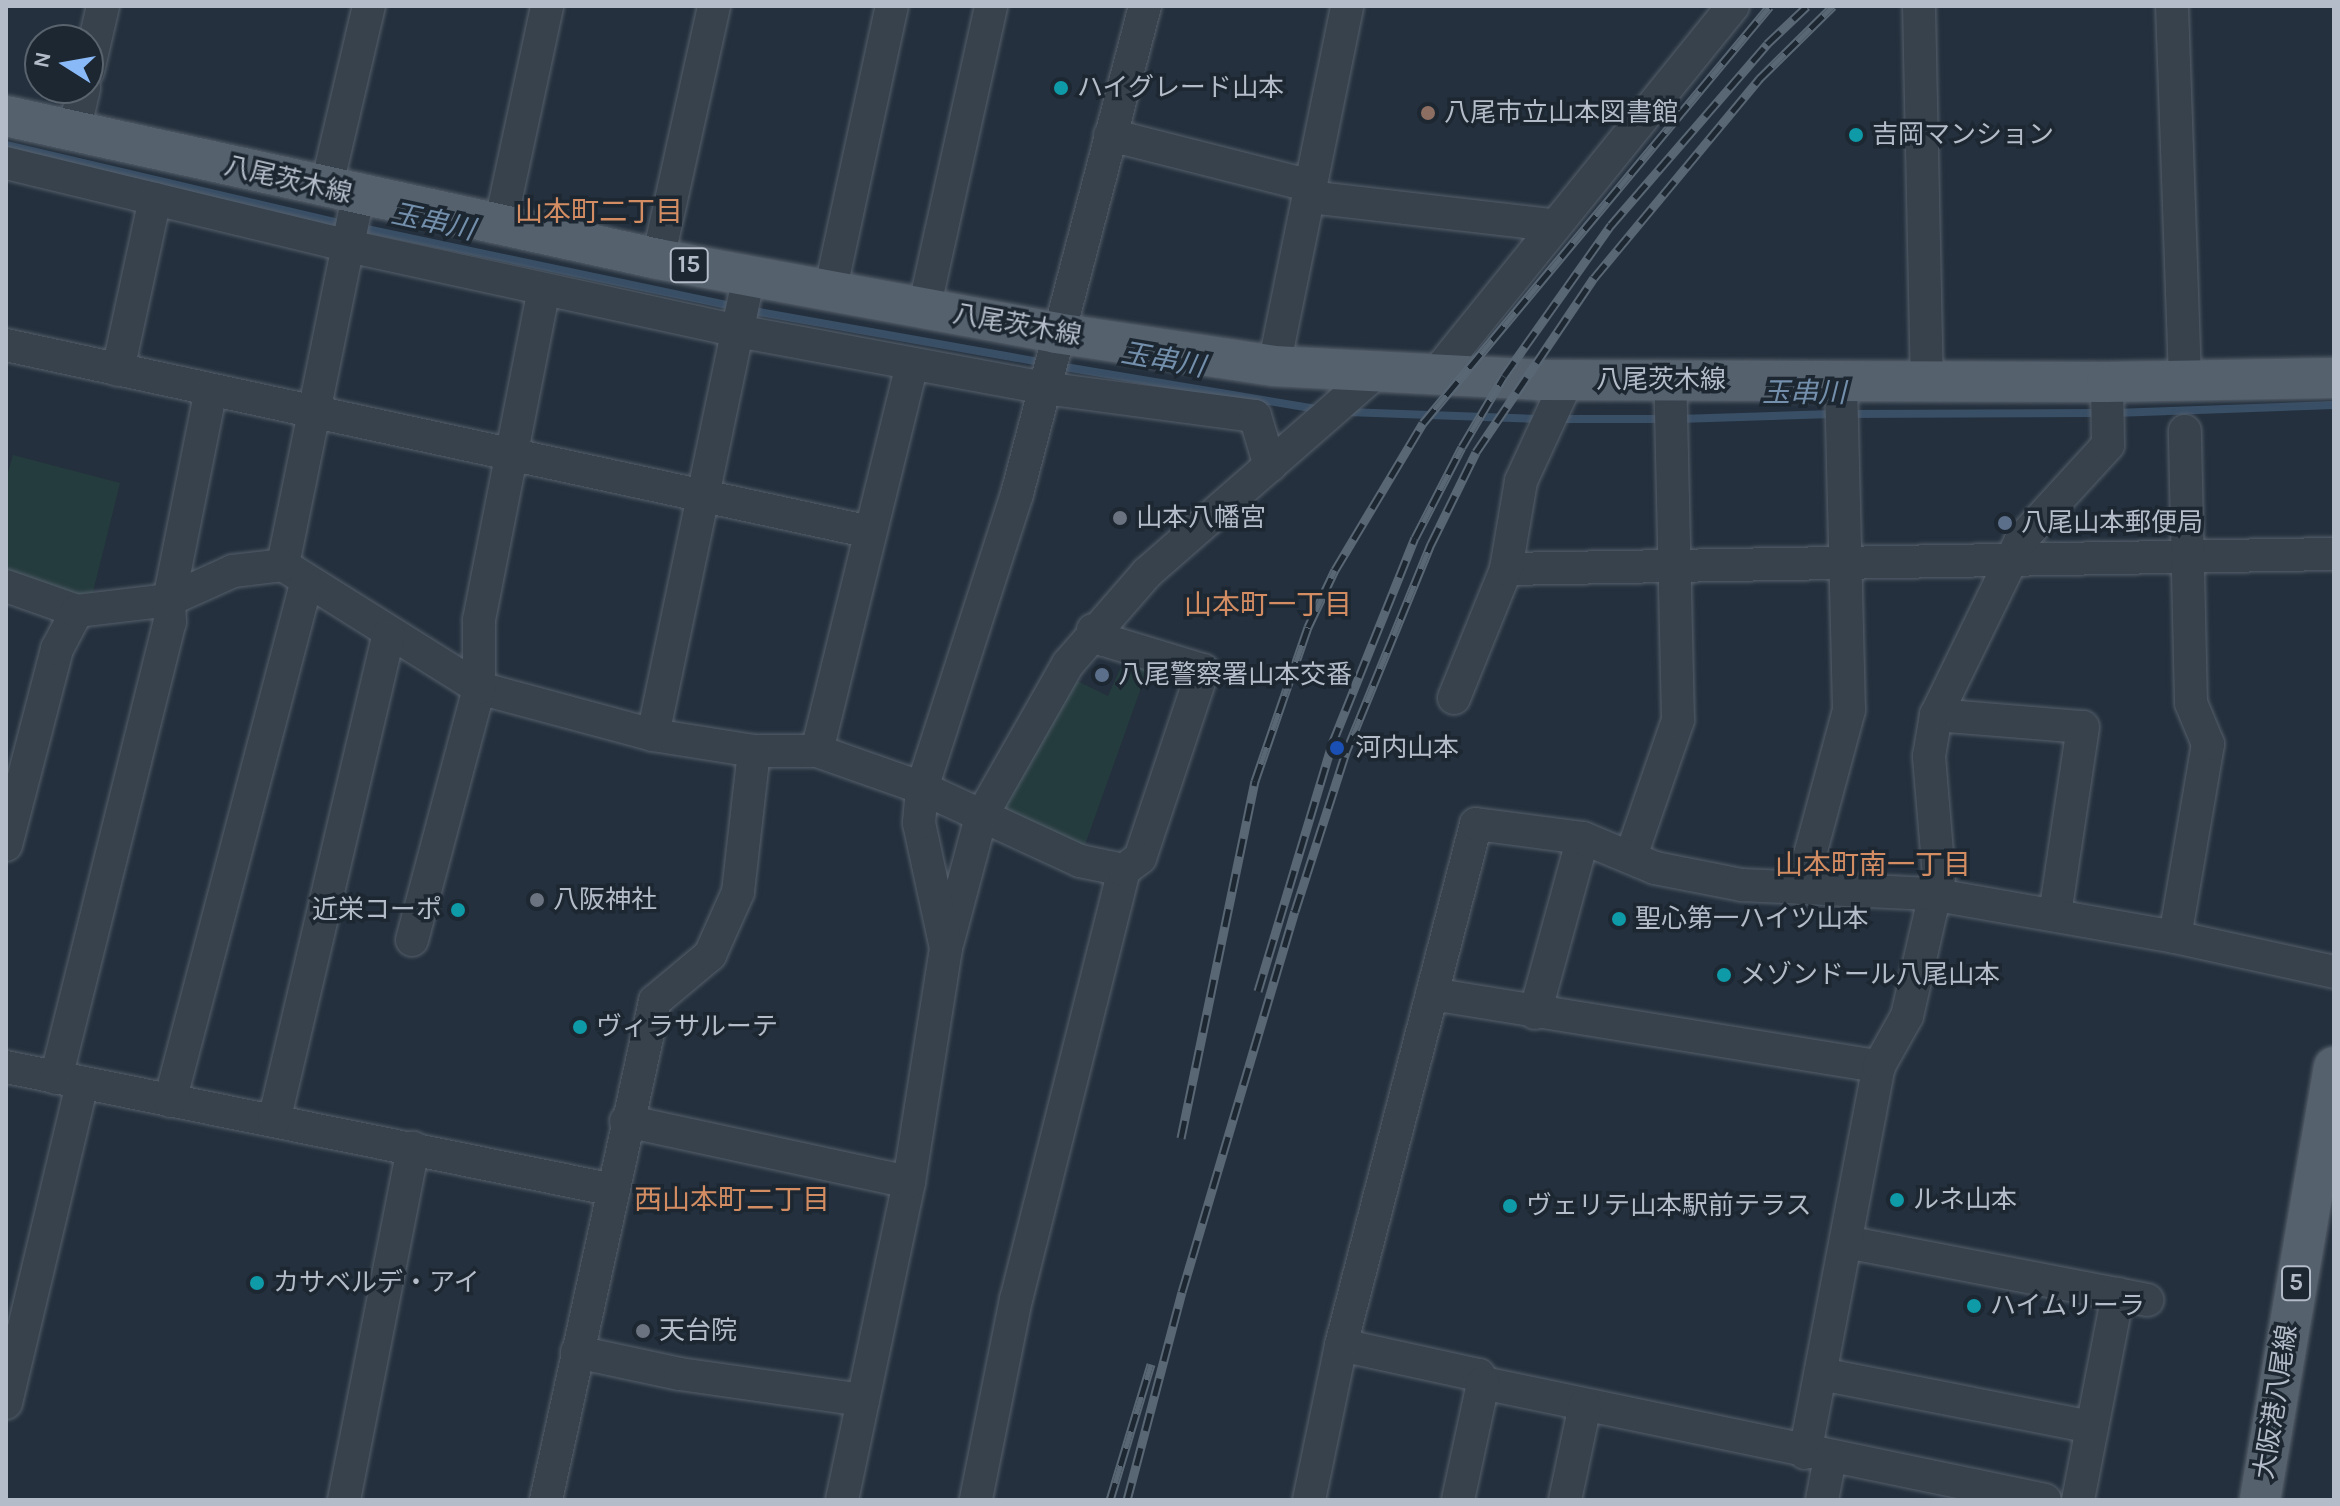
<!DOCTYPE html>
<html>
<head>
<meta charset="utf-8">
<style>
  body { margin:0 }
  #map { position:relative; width:2340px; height:1506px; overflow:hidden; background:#24303d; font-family:Karla,"Noto Sans JP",sans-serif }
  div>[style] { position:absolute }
  .green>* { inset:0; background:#253c3e }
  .stream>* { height:8px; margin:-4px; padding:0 4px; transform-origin:4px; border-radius:4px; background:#394f66 }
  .roads { filter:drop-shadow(0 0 2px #555f6b) drop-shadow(0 0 2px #555f6b) }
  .minor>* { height:32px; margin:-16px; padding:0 16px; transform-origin:16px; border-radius:16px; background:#37424d }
  .major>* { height:40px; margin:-20px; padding:0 20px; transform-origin:20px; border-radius:20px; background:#55616d }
  .rail>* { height:9px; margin-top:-4.5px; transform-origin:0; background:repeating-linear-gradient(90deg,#1c2732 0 18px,#596674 0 36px); box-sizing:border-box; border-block:2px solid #596674 }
  .dots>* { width:22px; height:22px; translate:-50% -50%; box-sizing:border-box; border:4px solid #1c2732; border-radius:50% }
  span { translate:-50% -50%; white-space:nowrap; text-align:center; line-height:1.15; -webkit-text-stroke:7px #1c2732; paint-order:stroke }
  .shield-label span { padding:2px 6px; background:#1c2732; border:2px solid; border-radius:6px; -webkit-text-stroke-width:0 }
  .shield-label { font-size:24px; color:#b3bcc8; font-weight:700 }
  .poi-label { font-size:26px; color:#b3bcc8 }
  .left { translate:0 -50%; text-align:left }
  .right { translate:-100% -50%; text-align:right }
  .street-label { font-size:26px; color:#b3bcc8 }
  .neighbourhood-label { font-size:28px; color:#d48d62 }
  .water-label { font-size:28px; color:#738fab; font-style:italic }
  .frame { position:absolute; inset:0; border:8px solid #b3bcc8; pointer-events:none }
  .north { position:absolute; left:24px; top:24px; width:80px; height:80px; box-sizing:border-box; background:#1c2732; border:2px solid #58636e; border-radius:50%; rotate:281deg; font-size:22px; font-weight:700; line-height:32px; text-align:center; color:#b3bcc8 }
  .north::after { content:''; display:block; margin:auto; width:28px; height:36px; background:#89baf7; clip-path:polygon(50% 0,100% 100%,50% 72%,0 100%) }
</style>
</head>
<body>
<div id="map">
  <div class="green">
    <div style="clip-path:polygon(13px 455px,120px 483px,92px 596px,6px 584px,6px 479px)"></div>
    <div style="clip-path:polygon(1126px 656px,1151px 660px,1082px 853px,992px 817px,1069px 677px,1108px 696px)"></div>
  </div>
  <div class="stream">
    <div style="left:6px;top:145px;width:347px;rotate:13.2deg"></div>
    <div style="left:357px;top:227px;width:386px;rotate:11.9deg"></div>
    <div style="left:748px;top:310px;width:303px;rotate:10.1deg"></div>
    <div style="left:1059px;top:366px;width:267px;rotate:9.5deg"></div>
    <div style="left:1347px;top:412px;width:195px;rotate:2.1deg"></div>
    <div style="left:2115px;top:413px;width:219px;rotate:-2.1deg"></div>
    <div style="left:1847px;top:414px;width:254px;rotate:-0.2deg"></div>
    <div style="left:1559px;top:419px;width:107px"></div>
    <div style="left:1679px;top:419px;width:154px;rotate:-1.9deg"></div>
  </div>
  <div class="roads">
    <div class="minor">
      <div style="left:1919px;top:6px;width:375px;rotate:88.8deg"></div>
      <div style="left:2172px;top:6px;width:373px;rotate:88deg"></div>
      <div style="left:88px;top:71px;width:67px;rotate:-77deg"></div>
      <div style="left:74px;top:131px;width:44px;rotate:-76.9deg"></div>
      <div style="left:1110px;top:135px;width:207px;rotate:14.2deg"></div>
      <div style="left:6px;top:163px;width:352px;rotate:13.6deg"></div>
      <div style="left:348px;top:246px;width:398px;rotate:12.3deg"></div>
      <div style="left:737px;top:331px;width:312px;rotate:10.5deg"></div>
      <div style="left:1044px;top:388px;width:213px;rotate:7.6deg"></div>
      <div style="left:1255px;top:416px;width:52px;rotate:73.3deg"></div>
      <div style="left:326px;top:189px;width:188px;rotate:-76.8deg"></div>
      <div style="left:358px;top:196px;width:377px;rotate:101.5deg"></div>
      <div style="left:283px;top:565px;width:231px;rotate:32.1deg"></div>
      <div style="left:479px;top:688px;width:180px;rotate:15.1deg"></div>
      <div style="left:653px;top:735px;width:102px;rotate:9deg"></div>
      <div style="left:754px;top:751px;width:63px"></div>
      <div style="left:817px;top:751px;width:111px;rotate:19.4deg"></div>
      <div style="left:922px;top:788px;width:174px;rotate:24.8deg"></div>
      <div style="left:1080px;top:861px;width:45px;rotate:11.6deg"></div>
      <div style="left:1124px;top:870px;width:442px;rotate:104.1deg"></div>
      <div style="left:1016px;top:1299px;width:205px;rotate:101.3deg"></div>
      <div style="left:1309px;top:197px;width:244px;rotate:6.6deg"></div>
      <div style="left:500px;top:226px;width:225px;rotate:-77.9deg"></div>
      <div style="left:658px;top:259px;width:259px;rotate:-77.5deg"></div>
      <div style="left:830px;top:292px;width:293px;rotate:-77.8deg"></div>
      <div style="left:924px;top:309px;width:310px;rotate:-77.5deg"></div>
      <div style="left:6px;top:345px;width:884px;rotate:12.21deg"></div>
      <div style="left:1274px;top:366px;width:367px;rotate:-78.5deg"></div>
      <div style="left:118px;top:370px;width:175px;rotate:-77.8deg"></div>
      <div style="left:1436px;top:374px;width:473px;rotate:-51.1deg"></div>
      <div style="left:1506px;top:569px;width:828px;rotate:-1.04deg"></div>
      <div style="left:6px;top:586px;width:75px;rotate:19.4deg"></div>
      <div style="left:1093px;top:630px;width:15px;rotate:42deg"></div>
      <div style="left:1104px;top:640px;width:103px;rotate:16.9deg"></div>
      <div style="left:1203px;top:670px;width:198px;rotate:108.5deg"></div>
      <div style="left:1140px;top:858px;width:20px;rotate:143deg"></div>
      <div style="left:1454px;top:698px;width:139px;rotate:-68deg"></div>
      <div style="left:1506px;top:569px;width:89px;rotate:-80.3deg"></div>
      <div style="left:1521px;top:481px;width:112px;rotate:-65.3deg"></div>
      <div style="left:1936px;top:715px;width:147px;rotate:4.7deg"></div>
      <div style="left:2083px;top:727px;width:189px;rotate:98.5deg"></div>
      <div style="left:653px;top:735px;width:470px;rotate:-78.2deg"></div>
      <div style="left:817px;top:751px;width:398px;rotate:-76.2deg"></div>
      <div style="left:6px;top:845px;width:203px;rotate:-75.4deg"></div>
      <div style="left:57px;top:649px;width:43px;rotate:-62.2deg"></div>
      <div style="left:77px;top:611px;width:93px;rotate:-6.8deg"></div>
      <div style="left:169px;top:600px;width:70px;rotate:-24.4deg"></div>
      <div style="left:233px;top:571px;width:50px;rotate:-6.8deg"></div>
      <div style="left:1631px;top:856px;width:144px;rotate:-70.9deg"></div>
      <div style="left:1678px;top:720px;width:341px;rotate:-91.3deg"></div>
      <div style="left:1801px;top:888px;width:184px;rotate:-74.9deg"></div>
      <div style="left:1849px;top:710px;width:329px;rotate:-91.4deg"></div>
      <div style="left:2175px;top:937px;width:196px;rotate:-80.3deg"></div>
      <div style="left:2208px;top:744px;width:44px;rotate:-112.5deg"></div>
      <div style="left:2191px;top:703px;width:272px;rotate:-91.3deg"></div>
      <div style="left:412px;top:940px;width:261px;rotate:-75.1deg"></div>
      <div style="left:479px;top:688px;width:68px;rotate:-90deg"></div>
      <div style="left:479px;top:620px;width:337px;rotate:-78.9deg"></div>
      <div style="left:948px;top:941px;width:128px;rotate:-75.1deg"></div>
      <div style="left:981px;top:817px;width:176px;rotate:-60.4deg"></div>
      <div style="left:1068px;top:664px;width:121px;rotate:-49deg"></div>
      <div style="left:1147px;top:573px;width:308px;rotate:-41.2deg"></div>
      <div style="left:1432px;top:994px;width:453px;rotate:9.2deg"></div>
      <div style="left:1535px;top:1013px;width:181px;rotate:-74.7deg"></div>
      <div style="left:6px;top:1067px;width:620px;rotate:11.44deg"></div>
      <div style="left:56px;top:1078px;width:470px;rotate:-76deg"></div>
      <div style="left:170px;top:622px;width:22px;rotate:-93deg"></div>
      <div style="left:169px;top:600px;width:214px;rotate:-78.7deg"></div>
      <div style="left:170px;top:1101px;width:535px;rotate:-75.26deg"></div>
      <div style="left:274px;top:1121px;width:501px;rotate:-76.74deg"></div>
      <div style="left:626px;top:1121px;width:289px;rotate:12.2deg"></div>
      <div style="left:1846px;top:1242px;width:307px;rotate:10.9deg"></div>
      <div style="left:1341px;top:1345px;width:141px;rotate:12.3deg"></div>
      <div style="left:1479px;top:1375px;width:9px;rotate:63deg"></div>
      <div style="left:1483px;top:1383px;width:574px;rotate:11.76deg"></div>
      <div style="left:577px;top:1352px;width:105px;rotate:12.1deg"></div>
      <div style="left:680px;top:1374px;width:185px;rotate:8.1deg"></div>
      <div style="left:1821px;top:1374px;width:276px;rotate:11.1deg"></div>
      <div style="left:6px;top:1403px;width:327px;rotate:-76.6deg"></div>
      <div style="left:1805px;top:1453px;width:394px;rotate:-79.2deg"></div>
      <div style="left:1879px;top:1066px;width:57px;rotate:-60.8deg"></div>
      <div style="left:1907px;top:1016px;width:144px;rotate:-77.1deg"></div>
      <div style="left:1939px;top:876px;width:120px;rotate:-94.8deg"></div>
      <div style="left:1929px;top:756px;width:42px;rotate:-80.3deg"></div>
      <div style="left:1936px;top:715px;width:195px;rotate:-64.1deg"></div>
      <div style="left:2021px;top:540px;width:129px;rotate:-47.5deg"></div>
      <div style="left:2108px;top:445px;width:63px;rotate:-90.9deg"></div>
      <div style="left:344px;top:1500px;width:359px;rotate:-78.9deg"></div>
      <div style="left:546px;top:1500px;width:511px;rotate:-77.68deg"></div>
      <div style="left:655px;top:1001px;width:72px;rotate:-39.9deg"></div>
      <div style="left:710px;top:955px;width:69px;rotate:-66deg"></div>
      <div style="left:738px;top:892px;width:142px;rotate:-83.5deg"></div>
      <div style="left:842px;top:1500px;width:325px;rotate:-78.1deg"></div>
      <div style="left:909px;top:1182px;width:237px;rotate:-81deg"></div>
      <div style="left:946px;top:948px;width:128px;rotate:-102.2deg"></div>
      <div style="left:919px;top:823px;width:35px;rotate:-85deg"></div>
      <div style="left:922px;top:788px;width:309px;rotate:-72.1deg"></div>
      <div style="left:1017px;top:494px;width:505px;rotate:-75.3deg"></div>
      <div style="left:1309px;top:1500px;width:158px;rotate:-78.3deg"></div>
      <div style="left:1341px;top:1345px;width:538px;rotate:-75.47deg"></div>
      <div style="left:1476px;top:824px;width:108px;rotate:7.5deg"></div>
      <div style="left:1583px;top:838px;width:78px;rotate:22.6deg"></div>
      <div style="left:1655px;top:868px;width:89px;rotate:11.1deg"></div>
      <div style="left:1742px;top:885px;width:189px;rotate:2.7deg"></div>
      <div style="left:1931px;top:894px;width:248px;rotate:10deg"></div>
      <div style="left:2175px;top:937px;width:163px;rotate:12.4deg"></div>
      <div style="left:1458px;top:1500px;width:120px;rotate:-77.9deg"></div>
      <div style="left:1565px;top:1500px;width:97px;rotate:-78.1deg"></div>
      <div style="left:1822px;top:1500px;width:43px;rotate:-79.2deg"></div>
      <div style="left:2078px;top:1500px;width:210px;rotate:-79deg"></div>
    </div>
    <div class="major">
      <div style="left:6px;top:116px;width:667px;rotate:12.37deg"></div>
      <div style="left:658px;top:259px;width:405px;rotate:10.5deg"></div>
      <div style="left:1056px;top:333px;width:220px;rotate:8.6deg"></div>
      <div style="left:1274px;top:366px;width:264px;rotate:3deg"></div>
      <div style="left:1538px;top:380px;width:569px;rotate:0.2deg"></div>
      <div style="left:2107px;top:382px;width:227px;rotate:-1deg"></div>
      <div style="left:2260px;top:1500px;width:439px;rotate:-80.3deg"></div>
    </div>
  </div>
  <div class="rail">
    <div style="left:1258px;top:991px;width:258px;rotate:-73.3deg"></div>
    <div style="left:1332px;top:744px;width:222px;rotate:-68.1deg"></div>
    <div style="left:1415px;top:538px;width:102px;rotate:-62.7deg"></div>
    <div style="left:1462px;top:447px;width:82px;rotate:-59.4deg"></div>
    <div style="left:1504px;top:376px;width:185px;rotate:-54.7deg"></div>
    <div style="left:1611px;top:225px;width:239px;rotate:-49.2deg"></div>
    <div style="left:1767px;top:44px;width:55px;rotate:-43.5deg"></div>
    <div style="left:1181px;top:1138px;width:365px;rotate:-78.3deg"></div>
    <div style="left:1255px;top:781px;width:163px;rotate:-71deg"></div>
    <div style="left:1308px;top:627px;width:63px;rotate:-64.7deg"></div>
    <div style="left:1335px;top:570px;width:171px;rotate:-59.1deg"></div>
    <div style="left:1423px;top:423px;width:542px;rotate:-50.23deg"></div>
    <div style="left:1110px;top:1500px;width:142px;rotate:-73.2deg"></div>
    <div style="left:1127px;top:1500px;width:215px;rotate:-75.2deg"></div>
    <div style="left:1182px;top:1292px;width:397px;rotate:-73.5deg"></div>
    <div style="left:1295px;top:911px;width:167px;rotate:-72.2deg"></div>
    <div style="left:1346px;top:752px;width:225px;rotate:-67.8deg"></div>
    <div style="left:1431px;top:544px;width:102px;rotate:-63.9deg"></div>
    <div style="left:1476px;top:452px;width:210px;rotate:-55.9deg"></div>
    <div style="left:1594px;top:278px;width:259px;rotate:-50.3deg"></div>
    <div style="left:1759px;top:79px;width:104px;rotate:-44.6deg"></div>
  </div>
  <div class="dots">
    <div style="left:1061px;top:88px;background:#0f9aa8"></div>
    <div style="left:1428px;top:113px;background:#8d6e63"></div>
    <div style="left:1856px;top:135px;background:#0f9aa8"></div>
    <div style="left:1120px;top:518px;background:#6b7280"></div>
    <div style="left:2005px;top:523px;background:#5c6f8a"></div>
    <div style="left:1102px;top:675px;background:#5c6f8a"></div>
    <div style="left:1337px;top:748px;background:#1a4fb4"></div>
    <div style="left:537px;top:900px;background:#6b7280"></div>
    <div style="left:458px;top:910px;background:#0f9aa8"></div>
    <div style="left:1619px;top:919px;background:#0f9aa8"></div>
    <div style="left:1724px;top:975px;background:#0f9aa8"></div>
    <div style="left:580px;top:1027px;background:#0f9aa8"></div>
    <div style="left:1897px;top:1200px;background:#0f9aa8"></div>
    <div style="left:1510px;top:1206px;background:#0f9aa8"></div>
    <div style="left:257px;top:1283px;background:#0f9aa8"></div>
    <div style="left:1974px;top:1306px;background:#0f9aa8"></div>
    <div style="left:643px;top:1331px;background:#6b7280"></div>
  </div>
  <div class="shield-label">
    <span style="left:689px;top:265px">15</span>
    <span style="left:2296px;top:1283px">5</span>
  </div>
  <div class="poi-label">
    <span class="left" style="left:1077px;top:88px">ハイグレード山本</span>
    <span class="left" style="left:1444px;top:113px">八尾市立山本図書館</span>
    <span class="left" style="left:1872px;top:135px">吉岡マンション</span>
    <span class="left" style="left:1136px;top:518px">山本八幡宮</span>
    <span class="left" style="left:2021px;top:523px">八尾山本郵便局</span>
    <span class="left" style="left:1118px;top:675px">八尾警察署山本交番</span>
    <span class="left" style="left:1355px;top:748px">河内山本</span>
    <span class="left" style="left:553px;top:900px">八阪神社</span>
    <span class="right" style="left:442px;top:910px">近栄コーポ</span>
    <span class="left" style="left:1635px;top:919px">聖心第一ハイツ山本</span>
    <span class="left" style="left:1740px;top:975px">メゾンドール八尾山本</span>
    <span class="left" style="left:596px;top:1027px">ヴィラサルーテ</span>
    <span class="left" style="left:1913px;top:1200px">ルネ山本</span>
    <span class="left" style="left:1526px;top:1206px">ヴェリテ山本駅前テラス</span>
    <span class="left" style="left:273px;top:1283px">カサベルデ・アイ</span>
    <span class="left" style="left:1990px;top:1306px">ハイムリーラ</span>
    <span class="left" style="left:659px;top:1331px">天台院</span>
  </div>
  <div class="street-label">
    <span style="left:288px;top:180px;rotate:13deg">八尾茨木線</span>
    <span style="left:1017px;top:325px;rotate:10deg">八尾茨木線</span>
    <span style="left:1661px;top:380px">八尾茨木線</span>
    <span style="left:2276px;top:1402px;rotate:-81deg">大阪港八尾線</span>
  </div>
  <div class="neighbourhood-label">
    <span style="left:599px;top:212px">山本町二丁目</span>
    <span style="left:1268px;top:605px">山本町一丁目</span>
    <span style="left:1873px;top:865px">山本町南一丁目</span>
    <span style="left:732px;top:1200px">西山本町二丁目</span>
  </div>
  <div class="water-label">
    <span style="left:433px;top:222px;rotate:12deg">玉串川</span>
    <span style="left:1163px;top:360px;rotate:10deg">玉串川</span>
    <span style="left:1804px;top:393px">玉串川</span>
  </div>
  <div class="frame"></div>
  <div class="north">N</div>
</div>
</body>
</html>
